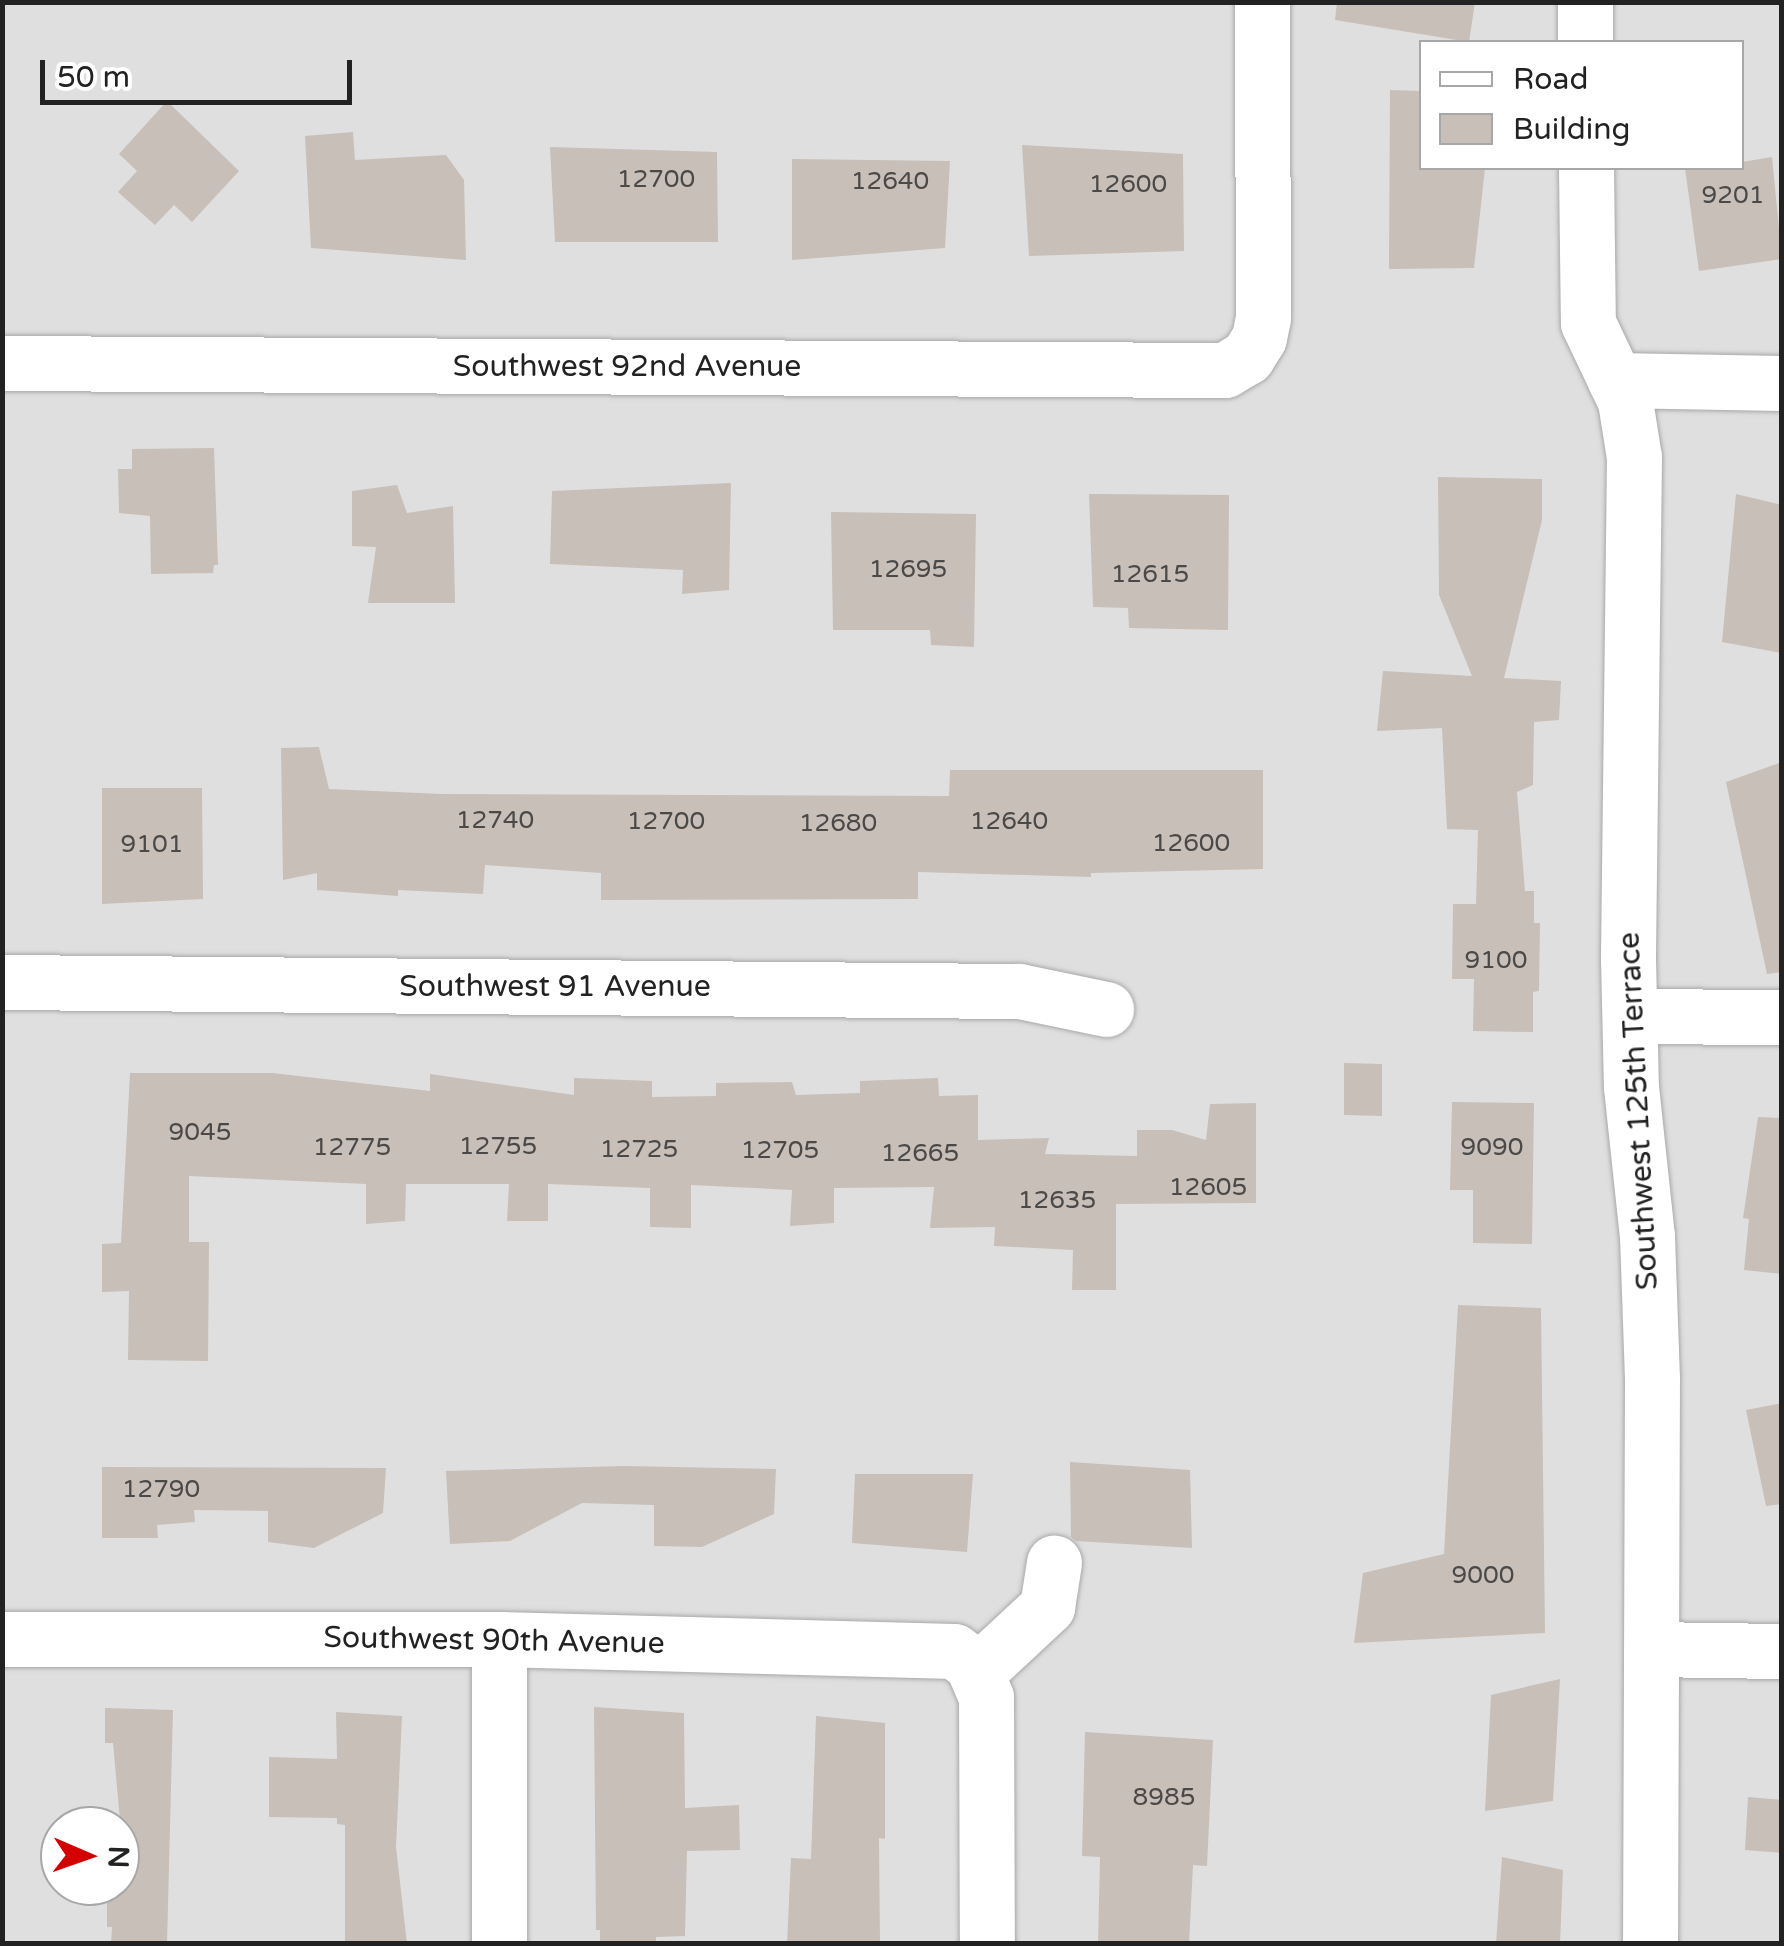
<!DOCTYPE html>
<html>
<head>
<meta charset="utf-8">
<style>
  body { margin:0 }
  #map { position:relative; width:1784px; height:1946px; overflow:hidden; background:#f2efe9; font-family:"Varela Round",sans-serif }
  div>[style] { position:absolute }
  .residential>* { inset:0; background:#e0dfdf }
  .building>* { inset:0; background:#c7bfb8 }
  .roads { filter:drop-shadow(0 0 2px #a9a9a9) drop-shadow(0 0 2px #a9a9a9) }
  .minor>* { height:55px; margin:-27.5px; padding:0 27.5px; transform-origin:27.5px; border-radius:27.5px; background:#fff }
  span { translate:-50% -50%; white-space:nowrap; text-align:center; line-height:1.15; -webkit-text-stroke:10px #fff; paint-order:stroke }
  .number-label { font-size:25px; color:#4b4948 }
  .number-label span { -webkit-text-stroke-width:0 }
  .street-label { font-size:30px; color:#222 }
  .frame { position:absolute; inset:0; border:5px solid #222; pointer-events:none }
  .legend { position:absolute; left:1419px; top:40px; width:325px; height:130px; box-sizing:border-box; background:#fff; border:2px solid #a7a7a7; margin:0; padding:12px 18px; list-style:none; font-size:30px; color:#222 }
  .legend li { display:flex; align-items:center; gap:20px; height:50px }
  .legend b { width:50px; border:2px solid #a7a7a7 }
  .north { position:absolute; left:40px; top:1806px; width:100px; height:100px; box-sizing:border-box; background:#fff; border:2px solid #a7a7a7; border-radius:50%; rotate:92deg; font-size:28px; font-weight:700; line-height:40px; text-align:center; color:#222 }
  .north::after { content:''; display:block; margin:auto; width:35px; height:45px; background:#d40000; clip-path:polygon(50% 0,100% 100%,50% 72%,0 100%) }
  .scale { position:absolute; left:40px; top:60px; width:312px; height:45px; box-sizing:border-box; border:5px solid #222; border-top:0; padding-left:12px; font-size:30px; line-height:35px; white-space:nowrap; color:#222; -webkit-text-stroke:8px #fff; paint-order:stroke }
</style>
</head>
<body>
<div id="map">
  <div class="residential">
    <div style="clip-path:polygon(evenodd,3px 3px,1781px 3px,1781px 1943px,3px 1943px,3px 3px,1422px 42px,1742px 42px,1742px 168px,1422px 168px,1422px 42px,3px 3px,60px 1826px,120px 1826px,120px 1886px,60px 1886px,60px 1826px)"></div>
  </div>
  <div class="building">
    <div style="clip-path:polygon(1337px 2px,1475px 2px,1469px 42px,1335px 20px)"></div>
    <div style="clip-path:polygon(1390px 90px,1422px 91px,1422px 168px,1485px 168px,1474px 268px,1389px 269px)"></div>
    <div style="clip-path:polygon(167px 101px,239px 171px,192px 222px,174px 205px,155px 225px,118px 192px,137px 171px,119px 154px)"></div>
    <div style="clip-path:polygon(353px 132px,355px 160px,446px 155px,464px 180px,466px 260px,311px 248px,305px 136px)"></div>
    <div style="clip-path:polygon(1022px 145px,1183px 154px,1184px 251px,1029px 256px)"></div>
    <div style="clip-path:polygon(550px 147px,717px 152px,718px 242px,555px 242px)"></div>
    <div style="clip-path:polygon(1772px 157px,1782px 259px,1699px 271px,1685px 168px,1742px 168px,1742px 162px)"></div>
    <div style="clip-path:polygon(792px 159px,950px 161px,945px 248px,792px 260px)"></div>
    <div style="clip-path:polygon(214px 448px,218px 565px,214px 565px,213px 573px,151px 574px,150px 516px,119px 513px,118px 469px,132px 469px,132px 449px)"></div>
    <div style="clip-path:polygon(1438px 477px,1542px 479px,1542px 520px,1504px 678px,1561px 681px,1559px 720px,1534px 722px,1533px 785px,1517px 792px,1525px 891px,1534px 891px,1534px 923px,1540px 923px,1539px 991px,1533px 992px,1533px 1032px,1473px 1031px,1474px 979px,1452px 979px,1453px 904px,1476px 904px,1478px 830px,1447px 829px,1442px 728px,1377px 731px,1383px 671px,1472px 676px,1439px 595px)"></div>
    <div style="clip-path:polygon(731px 483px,729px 590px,682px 594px,683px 570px,550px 564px,552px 491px)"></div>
    <div style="clip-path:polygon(397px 485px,407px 513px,453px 506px,455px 603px,368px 603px,376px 547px,352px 546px,352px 491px)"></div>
    <div style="clip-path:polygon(1089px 494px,1229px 495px,1228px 630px,1129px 628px,1128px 608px,1093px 607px)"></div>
    <div style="clip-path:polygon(1736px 494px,1782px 505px,1782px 653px,1722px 642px)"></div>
    <div style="clip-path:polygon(831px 512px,976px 514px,974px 647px,931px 645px,930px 630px,833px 630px)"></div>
    <div style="clip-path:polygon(319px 747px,329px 789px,442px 794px,949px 796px,950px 770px,1263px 770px,1263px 869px,1091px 873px,1091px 877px,918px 872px,918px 899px,601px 900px,601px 873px,485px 865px,483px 894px,398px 890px,398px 896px,317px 890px,317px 873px,283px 880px,281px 748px)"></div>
    <div style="clip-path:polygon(1782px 762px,1782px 972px,1767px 974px,1726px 782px)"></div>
    <div style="clip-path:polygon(102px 788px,202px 788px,203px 899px,102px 904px)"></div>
    <div style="clip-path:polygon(1344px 1063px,1382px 1064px,1382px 1116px,1344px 1115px)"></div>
    <div style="clip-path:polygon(130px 1073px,272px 1073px,430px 1091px,430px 1074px,574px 1095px,574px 1078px,652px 1081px,652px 1097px,716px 1096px,716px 1083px,792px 1082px,796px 1095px,860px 1093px,860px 1081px,938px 1078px,939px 1096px,978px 1095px,978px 1140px,1049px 1138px,1045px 1154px,1137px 1156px,1137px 1130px,1172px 1130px,1206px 1140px,1210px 1104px,1256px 1103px,1256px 1203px,1116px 1204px,1116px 1290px,1072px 1290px,1073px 1250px,994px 1246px,995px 1227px,930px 1228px,934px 1187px,834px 1188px,834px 1223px,790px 1226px,792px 1190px,691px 1185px,691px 1228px,650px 1227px,650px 1188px,548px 1184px,548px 1221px,507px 1221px,509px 1184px,406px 1184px,405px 1221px,366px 1224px,366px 1184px,189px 1176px,189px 1242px,209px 1242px,208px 1361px,128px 1360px,129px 1291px,102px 1292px,102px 1244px,121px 1243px)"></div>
    <div style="clip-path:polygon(1452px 1102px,1534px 1103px,1532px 1244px,1473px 1243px,1473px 1190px,1450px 1190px)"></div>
    <div style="clip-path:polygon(1758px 1117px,1782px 1118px,1782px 1274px,1744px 1270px,1749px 1219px,1743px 1218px)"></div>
    <div style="clip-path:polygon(1458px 1305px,1541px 1308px,1545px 1633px,1354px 1643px,1363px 1573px,1444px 1554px)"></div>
    <div style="clip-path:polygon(1782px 1403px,1782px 1504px,1766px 1506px,1746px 1410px)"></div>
    <div style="clip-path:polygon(1070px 1462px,1190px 1470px,1192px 1548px,1076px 1541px,1071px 1537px)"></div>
    <div style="clip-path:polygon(624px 1466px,776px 1469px,774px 1514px,702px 1547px,654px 1546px,654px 1505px,582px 1503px,510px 1541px,450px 1544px,446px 1471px)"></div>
    <div style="clip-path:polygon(102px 1467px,386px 1468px,383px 1513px,314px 1548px,268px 1542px,268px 1511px,194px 1510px,195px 1522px,157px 1525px,158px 1538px,102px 1538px)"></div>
    <div style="clip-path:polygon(855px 1474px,973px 1474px,967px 1552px,852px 1543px)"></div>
    <div style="clip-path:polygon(1560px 1679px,1553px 1801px,1485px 1811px,1491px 1695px)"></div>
    <div style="clip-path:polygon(594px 1707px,684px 1713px,685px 1808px,739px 1805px,740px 1850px,687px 1851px,685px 1936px,656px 1937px,656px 1944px,600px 1944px,600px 1930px,596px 1930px)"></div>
    <div style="clip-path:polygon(105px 1708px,173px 1710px,167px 1944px,111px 1944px,112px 1927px,107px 1927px,107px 1886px,120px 1886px,120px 1820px,113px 1743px,105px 1743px)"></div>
    <div style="clip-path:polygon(336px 1712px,402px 1716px,396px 1847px,407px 1944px,345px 1944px,345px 1825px,337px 1824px,337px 1818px,269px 1817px,269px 1757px,337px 1759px)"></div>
    <div style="clip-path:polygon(816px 1716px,885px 1723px,885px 1839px,879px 1838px,880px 1944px,787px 1944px,791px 1858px,811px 1859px)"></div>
    <div style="clip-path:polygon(1085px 1732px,1213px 1740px,1207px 1866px,1193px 1865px,1189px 1944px,1098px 1944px,1100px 1857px,1082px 1856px)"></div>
    <div style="clip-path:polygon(1748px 1797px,1782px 1800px,1782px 1853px,1745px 1850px)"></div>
    <div style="clip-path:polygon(1502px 1857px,1563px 1870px,1560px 1944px,1496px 1944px)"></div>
  </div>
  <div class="roads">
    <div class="minor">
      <div style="left:1585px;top:2px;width:40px;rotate:90deg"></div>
      <div style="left:1586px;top:168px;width:155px;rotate:89.3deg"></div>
      <div style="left:1588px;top:323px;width:86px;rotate:64.6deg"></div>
      <div style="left:1625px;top:401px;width:57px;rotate:80.9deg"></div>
      <div style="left:1634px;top:457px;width:501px;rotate:90.69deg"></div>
      <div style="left:1628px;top:958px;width:129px;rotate:88.7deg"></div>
      <div style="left:1631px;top:1087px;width:150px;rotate:83.9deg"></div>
      <div style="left:1647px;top:1236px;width:142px;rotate:88deg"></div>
      <div style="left:1652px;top:1378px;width:566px;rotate:90.2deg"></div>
      <div style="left:2px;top:363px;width:1223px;rotate:0.33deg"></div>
      <div style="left:1225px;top:370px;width:26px;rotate:-31deg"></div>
      <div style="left:1247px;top:357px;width:22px;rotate:-58deg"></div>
      <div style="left:1259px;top:338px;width:20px;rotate:-79deg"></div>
      <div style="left:1263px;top:318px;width:316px;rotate:-90.2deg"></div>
      <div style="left:1615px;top:380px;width:167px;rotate:1deg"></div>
      <div style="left:2px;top:982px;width:1017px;rotate:0.51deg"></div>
      <div style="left:1019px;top:991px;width:89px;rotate:11.7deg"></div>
      <div style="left:1630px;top:1016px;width:152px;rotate:0.4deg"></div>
      <div style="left:2px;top:1639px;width:497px"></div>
      <div style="left:499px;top:1639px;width:455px;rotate:1.5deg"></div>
      <div style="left:954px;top:1651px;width:22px;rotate:36deg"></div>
      <div style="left:972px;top:1664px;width:36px;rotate:67deg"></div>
      <div style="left:986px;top:1697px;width:247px;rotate:89.8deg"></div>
      <div style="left:1651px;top:1649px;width:131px;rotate:0.9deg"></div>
      <div style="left:977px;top:1672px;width:96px;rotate:-42.9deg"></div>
      <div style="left:1047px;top:1607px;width:45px;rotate:-81deg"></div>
      <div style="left:499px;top:1944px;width:305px;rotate:-90deg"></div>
    </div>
  </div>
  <div class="number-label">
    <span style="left:656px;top:179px">12700</span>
    <span style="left:890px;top:181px">12640</span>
    <span style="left:1128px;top:184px">12600</span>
    <span style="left:1733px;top:195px">9201</span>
    <span style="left:908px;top:569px">12695</span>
    <span style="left:1150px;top:574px">12615</span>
    <span style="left:495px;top:820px">12740</span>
    <span style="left:666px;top:821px">12700</span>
    <span style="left:1009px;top:821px">12640</span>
    <span style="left:838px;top:823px">12680</span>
    <span style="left:1191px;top:843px">12600</span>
    <span style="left:152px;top:844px">9101</span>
    <span style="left:1496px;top:960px">9100</span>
    <span style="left:200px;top:1132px">9045</span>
    <span style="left:498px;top:1146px">12755</span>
    <span style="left:352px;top:1147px">12775</span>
    <span style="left:1492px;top:1147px">9090</span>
    <span style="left:639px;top:1149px">12725</span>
    <span style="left:780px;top:1150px">12705</span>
    <span style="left:920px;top:1153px">12665</span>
    <span style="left:1208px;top:1187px">12605</span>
    <span style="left:1057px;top:1200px">12635</span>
    <span style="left:161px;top:1489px">12790</span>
    <span style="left:1483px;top:1575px">9000</span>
    <span style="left:1164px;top:1797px">8985</span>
  </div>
  <div class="street-label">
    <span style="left:627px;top:367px">Southwest 92nd Avenue</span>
    <span style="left:555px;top:987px">Southwest 91 Avenue</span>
    <span style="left:1639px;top:1111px;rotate:-93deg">Southwest 125th Terrace</span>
    <span style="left:494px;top:1641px;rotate:1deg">Southwest 90th Avenue</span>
  </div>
  <div class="frame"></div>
  <ul class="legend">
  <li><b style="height:12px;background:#fff"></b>Road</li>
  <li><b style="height:28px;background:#c7bfb8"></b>Building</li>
  </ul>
  <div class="north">N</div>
  <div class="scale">50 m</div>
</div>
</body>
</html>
